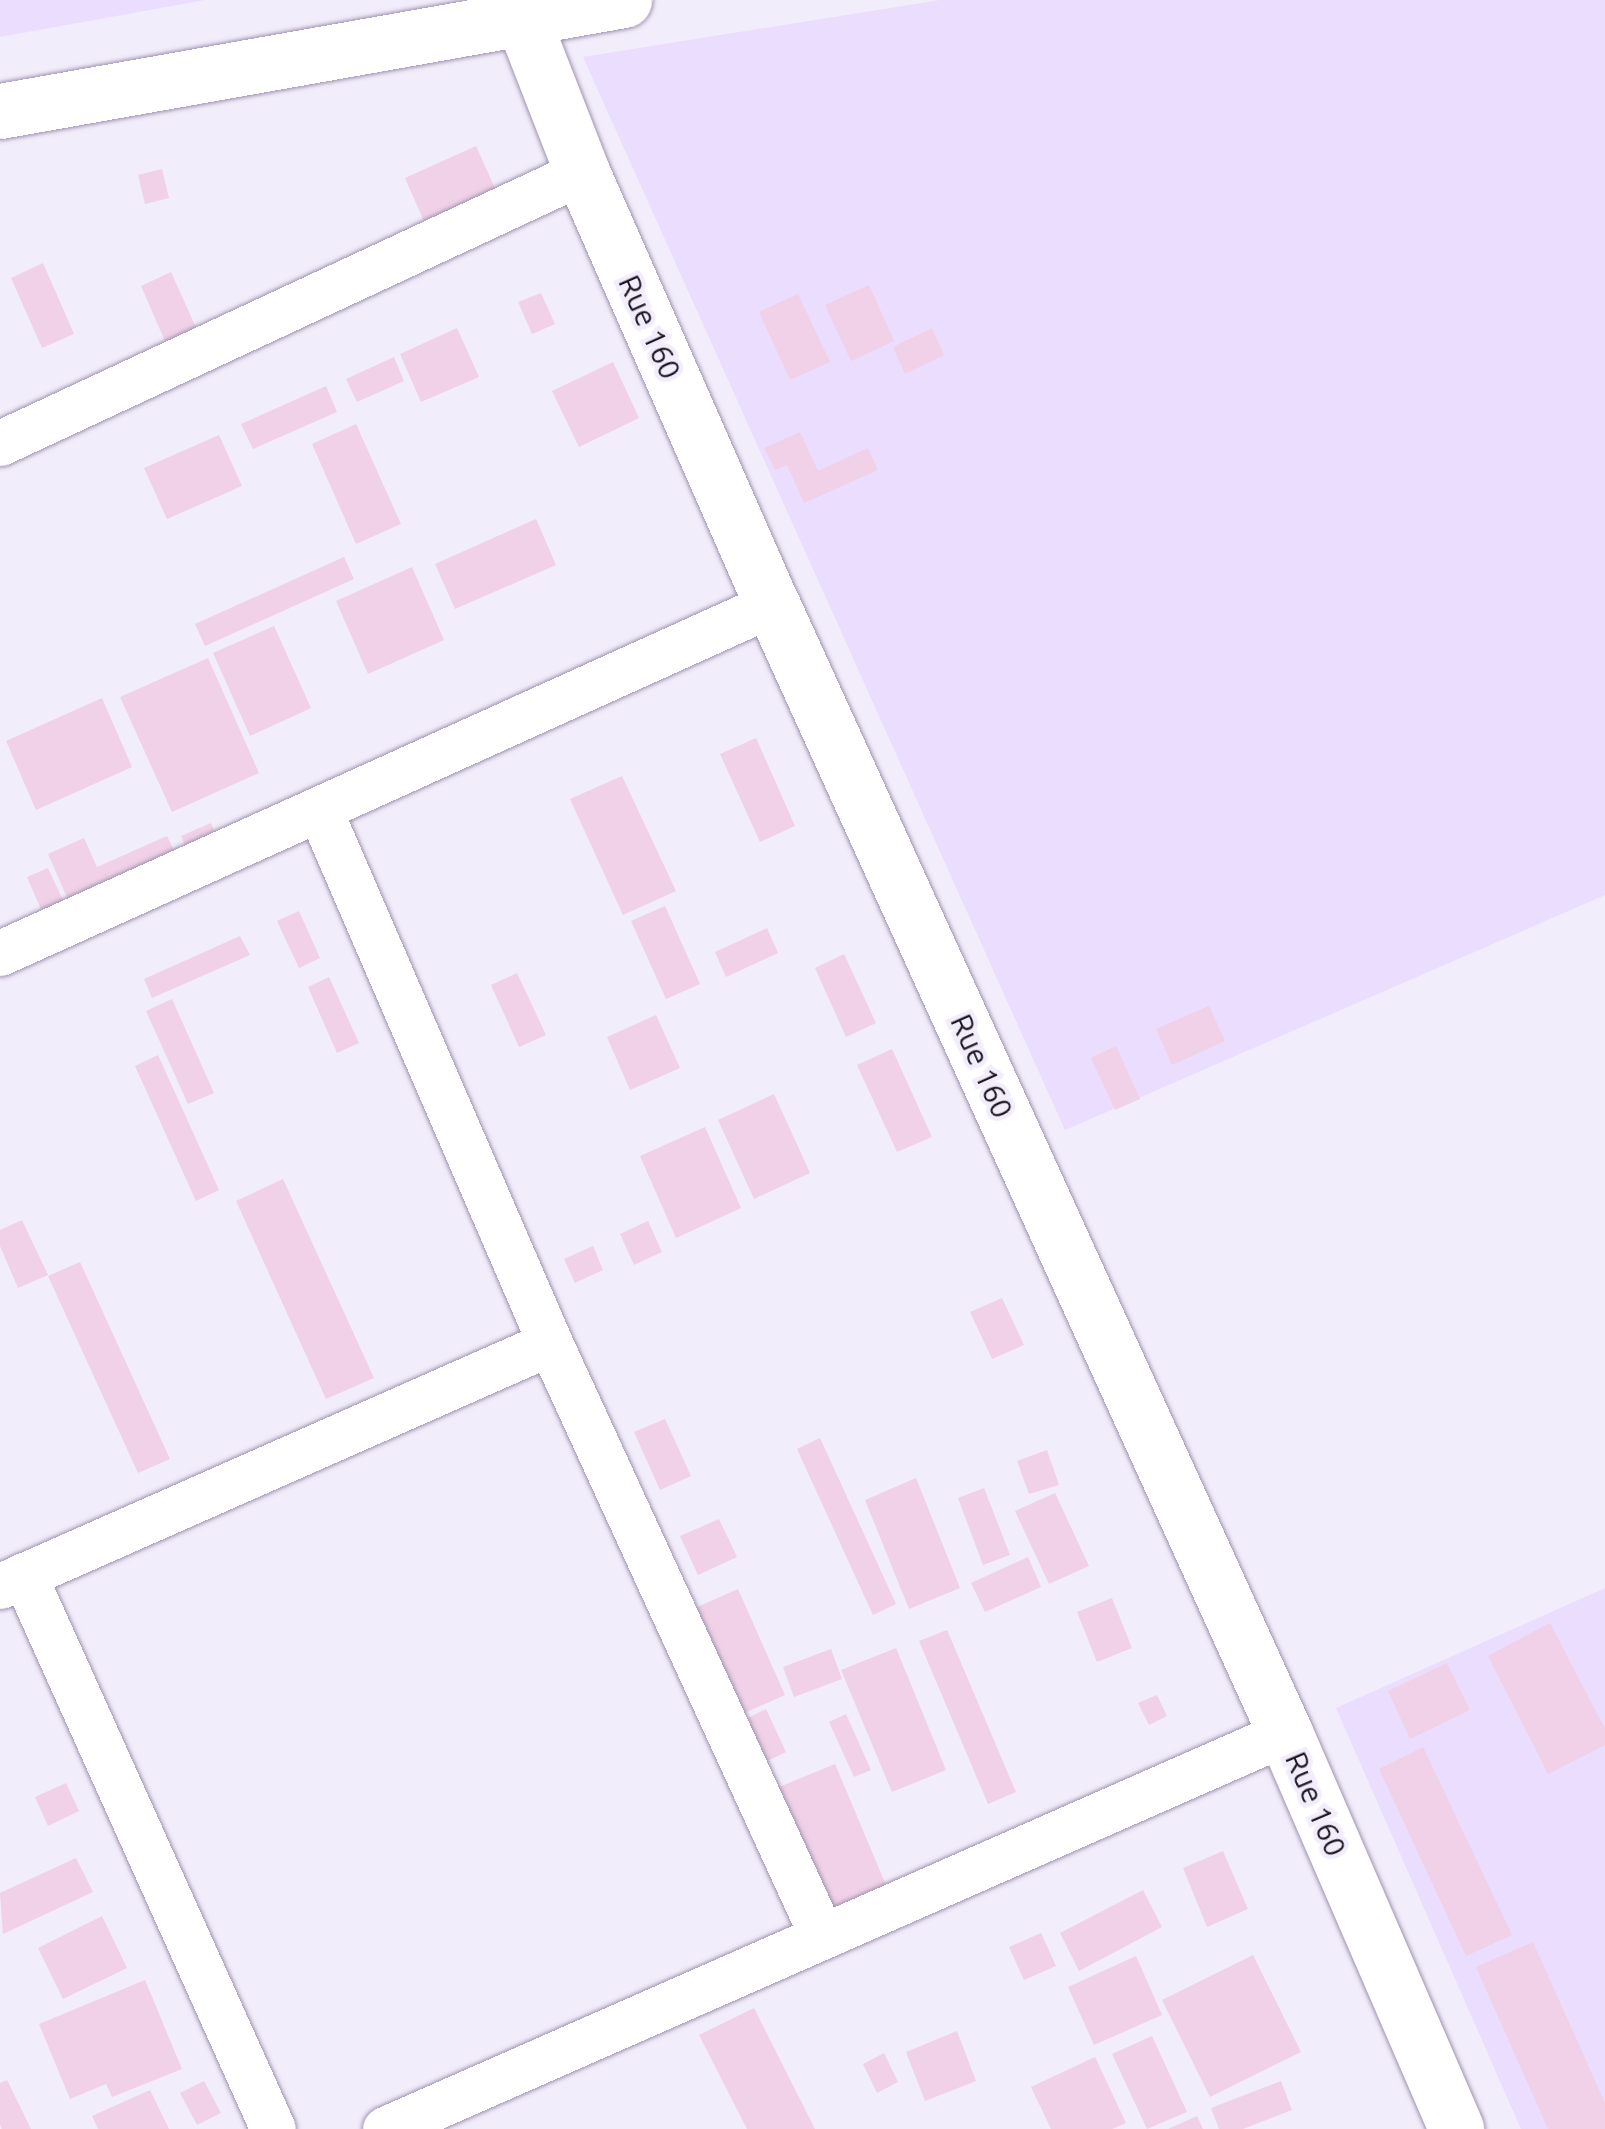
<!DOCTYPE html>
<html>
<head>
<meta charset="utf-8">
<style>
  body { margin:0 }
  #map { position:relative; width:1605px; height:2129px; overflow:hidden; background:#f2edfa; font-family:Ubuntu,sans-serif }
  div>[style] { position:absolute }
  .built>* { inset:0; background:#eaddfd }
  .building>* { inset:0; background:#f0d1e7 }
  .roads { filter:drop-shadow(0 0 2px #9e92b0) drop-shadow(0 0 2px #9e92b0) }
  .minor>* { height:45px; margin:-22.5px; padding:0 22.5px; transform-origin:22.5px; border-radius:22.5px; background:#fff }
  .tertiary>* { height:55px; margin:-27.5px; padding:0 27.5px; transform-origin:27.5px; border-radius:27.5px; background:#fff }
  span { translate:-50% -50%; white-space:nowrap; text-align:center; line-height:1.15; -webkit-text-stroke:9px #f2edfa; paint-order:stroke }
  .street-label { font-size:30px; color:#1b1621 }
</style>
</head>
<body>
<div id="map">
  <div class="built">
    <div style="clip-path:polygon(0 0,205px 0,0 37px)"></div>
    <div style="clip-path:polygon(940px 0,1605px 0,1605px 895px,1065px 1130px,583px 57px)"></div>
    <div style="clip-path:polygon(1605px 1588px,1605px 2129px,1521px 2129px,1336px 1708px)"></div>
  </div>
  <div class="building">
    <div style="clip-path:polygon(476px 146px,498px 195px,427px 228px,405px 178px)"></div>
    <div style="clip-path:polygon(162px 169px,169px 198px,145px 204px,138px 175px)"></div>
    <div style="clip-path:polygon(43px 263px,74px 334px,42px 348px,11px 278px)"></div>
    <div style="clip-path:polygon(171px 272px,202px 341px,171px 355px,141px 286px)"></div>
    <div style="clip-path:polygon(869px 285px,894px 341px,851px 361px,825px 305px)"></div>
    <div style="clip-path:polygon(541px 293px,555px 324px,532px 334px,518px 302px)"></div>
    <div style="clip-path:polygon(798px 294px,830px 362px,790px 380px,759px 312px)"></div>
    <div style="clip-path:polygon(457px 328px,479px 377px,421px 402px,400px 354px)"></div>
    <div style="clip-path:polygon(932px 328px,944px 355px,905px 374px,893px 347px)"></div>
    <div style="clip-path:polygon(394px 357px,404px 381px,357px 402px,346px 379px)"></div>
    <div style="clip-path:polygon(613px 362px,639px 418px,579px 447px,552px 391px)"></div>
    <div style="clip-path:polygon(326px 386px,337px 412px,253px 449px,241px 424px)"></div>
    <div style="clip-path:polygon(356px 424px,401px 524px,356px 544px,312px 444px)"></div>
    <div style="clip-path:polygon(800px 432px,818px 471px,868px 448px,878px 470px,804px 503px,787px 465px,775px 470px,764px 448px)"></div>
    <div style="clip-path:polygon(219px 435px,242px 486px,167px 519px,144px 468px)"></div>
    <div style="clip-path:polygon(536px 519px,556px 565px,455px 609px,435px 564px)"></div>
    <div style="clip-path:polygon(344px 557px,354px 579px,205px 646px,195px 624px)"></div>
    <div style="clip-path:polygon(412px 567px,444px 640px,368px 674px,336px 601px)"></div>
    <div style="clip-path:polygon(274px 626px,311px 708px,250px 736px,213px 653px)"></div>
    <div style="clip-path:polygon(208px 658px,259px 773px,172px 812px,120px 697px)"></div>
    <div style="clip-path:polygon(102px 698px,132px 767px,36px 810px,6px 741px)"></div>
    <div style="clip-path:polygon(756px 738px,795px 826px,760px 842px,720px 754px)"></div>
    <div style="clip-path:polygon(622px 776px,676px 891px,623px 915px,570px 799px)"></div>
    <div style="clip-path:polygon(211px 823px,222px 848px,192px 861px,181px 836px)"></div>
    <div style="clip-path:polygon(167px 836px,179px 861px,72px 909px,48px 854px,84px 838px,97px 867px)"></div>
    <div style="clip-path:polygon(48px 868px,68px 911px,46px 921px,27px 877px)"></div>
    <div style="clip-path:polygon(665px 906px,700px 984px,666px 999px,631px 921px)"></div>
    <div style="clip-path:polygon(299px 911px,320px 958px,299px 968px,277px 921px)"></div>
    <div style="clip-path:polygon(767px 928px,778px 953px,726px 977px,715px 952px)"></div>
    <div style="clip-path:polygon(240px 936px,250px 955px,152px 998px,144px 979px)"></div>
    <div style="clip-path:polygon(844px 954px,876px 1023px,846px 1037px,815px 968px)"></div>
    <div style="clip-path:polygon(517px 973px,546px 1035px,519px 1047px,491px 985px)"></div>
    <div style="clip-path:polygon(329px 977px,359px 1043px,337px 1053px,308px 987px)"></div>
    <div style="clip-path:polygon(172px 999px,214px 1093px,188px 1104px,146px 1011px)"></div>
    <div style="clip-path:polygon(1209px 1006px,1225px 1041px,1172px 1065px,1156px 1029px)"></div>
    <div style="clip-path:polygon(656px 1015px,680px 1068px,630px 1090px,607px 1037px)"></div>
    <div style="clip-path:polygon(1116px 1046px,1140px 1099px,1115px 1110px,1091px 1058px)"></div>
    <div style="clip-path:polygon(892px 1049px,932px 1137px,897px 1152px,857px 1065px)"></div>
    <div style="clip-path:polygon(158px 1055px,219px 1190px,196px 1201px,135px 1066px)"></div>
    <div style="clip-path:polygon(774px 1094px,810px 1173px,754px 1199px,718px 1120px)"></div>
    <div style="clip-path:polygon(705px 1127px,741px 1208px,676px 1238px,640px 1156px)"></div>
    <div style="clip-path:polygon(283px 1179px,374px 1378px,326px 1399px,236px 1201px)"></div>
    <div style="clip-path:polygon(22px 1220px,48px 1275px,18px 1288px,0 1246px,0 1230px)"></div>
    <div style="clip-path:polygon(648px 1221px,662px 1252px,634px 1265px,620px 1234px)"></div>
    <div style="clip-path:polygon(593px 1246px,603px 1270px,575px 1283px,564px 1259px)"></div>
    <div style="clip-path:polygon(80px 1262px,170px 1459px,138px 1473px,48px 1276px)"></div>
    <div style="clip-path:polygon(1002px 1298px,1024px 1345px,992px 1359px,970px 1312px)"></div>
    <div style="clip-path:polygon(665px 1419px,691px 1476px,660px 1490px,634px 1432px)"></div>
    <div style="clip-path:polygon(820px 1438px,896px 1604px,873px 1615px,797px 1449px)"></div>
    <div style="clip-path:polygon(1047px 1450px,1059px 1485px,1029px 1494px,1017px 1461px)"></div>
    <div style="clip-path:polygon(916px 1478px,960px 1588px,909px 1609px,865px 1500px)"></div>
    <div style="clip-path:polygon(984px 1488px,1010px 1555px,983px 1565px,958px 1498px)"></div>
    <div style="clip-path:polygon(1055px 1493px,1089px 1566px,1049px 1584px,1015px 1511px)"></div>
    <div style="clip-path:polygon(719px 1519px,737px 1557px,698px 1575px,680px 1536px)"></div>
    <div style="clip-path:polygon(1028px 1557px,1041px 1587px,985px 1612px,971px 1583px)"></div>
    <div style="clip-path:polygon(738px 1589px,785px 1695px,742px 1714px,695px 1608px)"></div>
    <div style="clip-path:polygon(1112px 1598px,1132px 1648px,1097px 1662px,1077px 1612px)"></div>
    <div style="clip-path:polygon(1550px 1623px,1605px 1729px,1605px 1745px,1548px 1774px,1488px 1656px)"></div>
    <div style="clip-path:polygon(947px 1630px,1016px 1792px,988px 1804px,919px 1641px)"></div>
    <div style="clip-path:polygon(896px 1648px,946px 1770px,892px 1792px,841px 1670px)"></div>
    <div style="clip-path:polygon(831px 1649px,842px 1679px,794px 1697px,783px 1667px)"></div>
    <div style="clip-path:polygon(1447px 1663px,1470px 1710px,1410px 1739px,1388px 1691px)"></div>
    <div style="clip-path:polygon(1157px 1695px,1167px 1716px,1149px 1725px,1138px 1703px)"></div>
    <div style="clip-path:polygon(766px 1709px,786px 1752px,759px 1765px,739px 1722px)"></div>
    <div style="clip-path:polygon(846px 1714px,871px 1770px,854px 1777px,829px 1722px)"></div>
    <div style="clip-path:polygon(1423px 1747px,1512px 1935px,1466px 1956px,1379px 1769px)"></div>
    <div style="clip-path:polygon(835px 1764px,894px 1904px,830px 1931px,772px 1790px)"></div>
    <div style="clip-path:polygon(66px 1783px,79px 1811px,48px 1826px,35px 1797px)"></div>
    <div style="clip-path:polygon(1223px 1851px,1248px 1909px,1207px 1927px,1183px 1868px)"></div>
    <div style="clip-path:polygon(76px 1858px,93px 1892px,3px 1934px,0 1893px)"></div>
    <div style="clip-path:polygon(1143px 1890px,1162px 1927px,1079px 1971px,1060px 1933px)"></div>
    <div style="clip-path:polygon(102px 1916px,127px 1968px,63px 1999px,38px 1948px)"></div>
    <div style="clip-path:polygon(1041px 1933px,1056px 1966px,1024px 1980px,1009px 1947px)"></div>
    <div style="clip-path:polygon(1533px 1942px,1605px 2103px,1605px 2129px,1548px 2129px,1476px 1967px)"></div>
    <div style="clip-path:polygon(1253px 1955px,1301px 2052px,1210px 2097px,1162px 2000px)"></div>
    <div style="clip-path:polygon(1136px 1956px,1162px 2015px,1094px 2045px,1068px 1987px)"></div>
    <div style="clip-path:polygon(145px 1980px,182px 2069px,112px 2097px,106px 2084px,70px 2099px,39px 2024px)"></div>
    <div style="clip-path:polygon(754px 2008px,815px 2129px,747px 2129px,699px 2035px)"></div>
    <div style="clip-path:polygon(957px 2031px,976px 2081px,925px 2101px,906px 2052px)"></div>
    <div style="clip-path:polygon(1152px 2036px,1187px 2112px,1147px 2129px,1112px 2054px)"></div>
    <div style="clip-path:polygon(884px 2053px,898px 2082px,877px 2093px,863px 2064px)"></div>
    <div style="clip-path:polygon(1095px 2057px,1126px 2123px,1112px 2129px,1051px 2129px,1031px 2087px)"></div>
    <div style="clip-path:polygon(7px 2080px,31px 2129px,2px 2129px,0 2125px,0 2083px)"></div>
    <div style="clip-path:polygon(204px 2081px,221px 2113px,197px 2125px,180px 2093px)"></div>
    <div style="clip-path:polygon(1281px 2081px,1292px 2110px,1243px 2129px,1219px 2129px,1211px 2108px)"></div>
    <div style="clip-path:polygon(150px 2090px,169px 2129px,98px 2129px,92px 2116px)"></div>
    <div style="clip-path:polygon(1197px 2116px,1203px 2129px,1168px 2129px)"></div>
  </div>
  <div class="roads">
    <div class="minor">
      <div style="left:0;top:443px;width:642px;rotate:-24.97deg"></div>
      <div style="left:320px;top:811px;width:580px;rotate:66.62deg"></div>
      <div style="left:550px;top:1343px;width:652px;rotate:65.36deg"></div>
      <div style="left:0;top:953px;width:847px;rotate:-24.33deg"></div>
      <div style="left:24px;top:1575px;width:607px;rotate:65.8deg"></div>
      <div style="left:0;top:1586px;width:601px;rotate:-23.84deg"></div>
      <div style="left:385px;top:2129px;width:983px;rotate:-23.75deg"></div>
    </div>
    <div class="tertiary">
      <div style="left:515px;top:0;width:185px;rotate:68.7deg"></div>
      <div style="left:582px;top:172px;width:472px;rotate:66.3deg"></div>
      <div style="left:772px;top:604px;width:1240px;rotate:65.56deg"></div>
      <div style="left:1285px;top:1733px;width:431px;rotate:66.6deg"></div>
      <div style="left:0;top:111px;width:634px;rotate:-10.09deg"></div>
    </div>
  </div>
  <div class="street-label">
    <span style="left:650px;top:327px;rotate:66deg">Rue 160</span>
    <span style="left:982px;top:1066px;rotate:66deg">Rue 160</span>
    <span style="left:1316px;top:1804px;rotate:67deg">Rue 160</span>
  </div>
</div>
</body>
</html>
